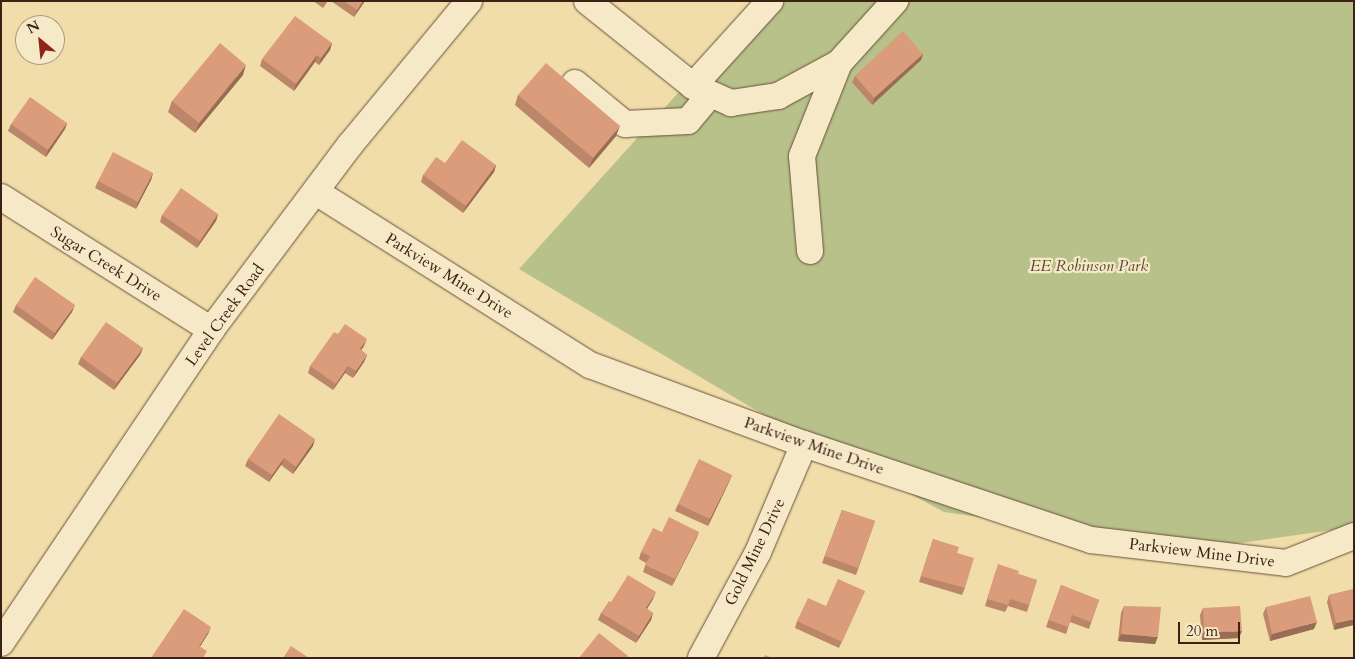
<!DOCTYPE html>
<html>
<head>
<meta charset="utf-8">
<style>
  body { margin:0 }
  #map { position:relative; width:1355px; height:659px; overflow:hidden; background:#f1ddaa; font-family:Cardo,serif }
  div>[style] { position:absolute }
  .green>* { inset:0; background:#b8c18a }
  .roads { filter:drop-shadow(0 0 1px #68513a) drop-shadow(0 0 1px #68513a) }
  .minor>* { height:26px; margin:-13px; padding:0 13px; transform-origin:13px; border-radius:13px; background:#f6e9c8 }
  .wall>* { inset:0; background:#bb8669 }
  .shaded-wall>* { inset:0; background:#996d55 }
  .building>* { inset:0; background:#da9c7a }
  span { translate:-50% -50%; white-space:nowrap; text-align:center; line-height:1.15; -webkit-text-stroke:4.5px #f6e9c8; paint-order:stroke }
  .street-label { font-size:16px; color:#3b2214 }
  .park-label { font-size:16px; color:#5a4a32; font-style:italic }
  .frame { position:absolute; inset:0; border:2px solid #3b2214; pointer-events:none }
  .north { position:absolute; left:15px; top:15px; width:50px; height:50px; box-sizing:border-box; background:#f6e9c8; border:1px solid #ab9980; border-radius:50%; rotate:332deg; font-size:14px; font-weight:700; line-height:20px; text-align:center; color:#3b2214 }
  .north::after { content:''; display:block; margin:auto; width:18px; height:22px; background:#8f2418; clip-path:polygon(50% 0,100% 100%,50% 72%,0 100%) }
  .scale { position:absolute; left:1178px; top:622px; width:62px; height:22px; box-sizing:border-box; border:2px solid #3b2214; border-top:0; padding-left:6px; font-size:15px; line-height:18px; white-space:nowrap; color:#3b2214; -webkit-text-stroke:4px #f6e9c8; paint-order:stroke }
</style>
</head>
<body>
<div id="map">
  <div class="green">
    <div style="clip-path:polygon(761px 1px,1354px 1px,1354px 527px,1198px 549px,944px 512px,769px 418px,519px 269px)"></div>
  </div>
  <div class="roads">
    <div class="minor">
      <div style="left:587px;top:1px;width:136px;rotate:38.7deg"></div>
      <div style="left:693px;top:86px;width:42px;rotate:24.1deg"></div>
      <div style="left:731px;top:103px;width:48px;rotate:-8.5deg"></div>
      <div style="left:778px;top:96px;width:69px;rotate:-28.4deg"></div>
      <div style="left:839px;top:63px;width:84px;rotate:-47.9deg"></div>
      <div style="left:575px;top:83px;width:65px;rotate:39.4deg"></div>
      <div style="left:625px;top:124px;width:63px;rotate:-2.7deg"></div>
      <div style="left:688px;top:121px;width:35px;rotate:-50deg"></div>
      <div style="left:693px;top:86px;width:115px;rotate:-47.8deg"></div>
      <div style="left:316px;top:192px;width:324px;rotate:32.3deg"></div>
      <div style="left:590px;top:365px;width:228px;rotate:20.3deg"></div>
      <div style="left:804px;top:444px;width:303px;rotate:18.5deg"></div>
      <div style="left:1091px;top:540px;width:196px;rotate:6.7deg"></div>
      <div style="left:1286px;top:563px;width:73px;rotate:-21.7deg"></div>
      <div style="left:1px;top:197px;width:249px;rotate:32.3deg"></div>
      <div style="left:810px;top:251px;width:95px;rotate:-94.8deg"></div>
      <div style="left:802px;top:156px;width:100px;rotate:-68.3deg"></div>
      <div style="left:1px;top:643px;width:377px;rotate:-56.1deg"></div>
      <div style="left:211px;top:330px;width:231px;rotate:-53.1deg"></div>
      <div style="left:350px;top:145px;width:187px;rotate:-50.4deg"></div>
      <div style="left:701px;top:658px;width:120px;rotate:-61.7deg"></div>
      <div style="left:758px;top:552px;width:117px;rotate:-66.9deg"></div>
    </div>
  </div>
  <div class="wall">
    <div style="clip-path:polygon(313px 1px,328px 1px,323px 8px)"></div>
    <div style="clip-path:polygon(331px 1px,365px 1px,354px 17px)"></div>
    <div style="clip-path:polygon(332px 43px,330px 50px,319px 65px,315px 62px,294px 91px,260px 66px,262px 59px)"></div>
    <div style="clip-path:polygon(923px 54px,921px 60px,872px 105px,852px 82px,855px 76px)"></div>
    <div style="clip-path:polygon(243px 75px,195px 133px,168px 112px,172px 101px)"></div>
    <div style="clip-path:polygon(518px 95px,616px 136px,589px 168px,515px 105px)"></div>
    <div style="clip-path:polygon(67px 123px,65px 129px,46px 157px,8px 131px,11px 124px)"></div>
    <div style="clip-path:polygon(445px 163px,496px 165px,494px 172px,463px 213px,421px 182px,423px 175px)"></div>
    <div style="clip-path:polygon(153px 173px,151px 180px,136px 209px,95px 188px,98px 181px)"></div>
    <div style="clip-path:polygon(218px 214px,216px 221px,197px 248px,160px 222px,162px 215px)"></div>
    <div style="clip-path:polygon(16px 305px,72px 312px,52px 340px,13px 312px)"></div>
    <div style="clip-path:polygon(338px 334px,364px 346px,361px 350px,367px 355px,364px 362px,353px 378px,345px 373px,333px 390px,308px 373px,310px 366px)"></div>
    <div style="clip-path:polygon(143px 348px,140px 355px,114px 390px,78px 364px,81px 357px)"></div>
    <div style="clip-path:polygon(313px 446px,293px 474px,281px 465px,269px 482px,245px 466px,248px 459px)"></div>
    <div style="clip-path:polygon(732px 475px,729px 482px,708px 526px,675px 511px,678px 504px)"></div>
    <div style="clip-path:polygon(842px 510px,875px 521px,856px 575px,822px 563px)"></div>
    <div style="clip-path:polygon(662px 532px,699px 532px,696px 539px,672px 586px,643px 572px,646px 563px,639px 559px,641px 552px)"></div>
    <div style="clip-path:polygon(933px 539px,957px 553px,965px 588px,962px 595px,919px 582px)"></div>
    <div style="clip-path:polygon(996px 571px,1018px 574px,1037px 580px,1027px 612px,1008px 606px,1005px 612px,985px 606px)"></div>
    <div style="clip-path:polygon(1061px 585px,1099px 600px,1089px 629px,1070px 622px,1066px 634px,1046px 627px)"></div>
    <div style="clip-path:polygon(1354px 589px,1334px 630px,1327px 602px,1329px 595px)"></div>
    <div style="clip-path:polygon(865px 591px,839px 648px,795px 628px,797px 621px)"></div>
    <div style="clip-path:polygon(653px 599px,647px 609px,653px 613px,651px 620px,636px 643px,598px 620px,601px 613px,611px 602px)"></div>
    <div style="clip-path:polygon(1124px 606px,1155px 644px,1118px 641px,1121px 613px)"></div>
    <div style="clip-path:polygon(1266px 607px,1314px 629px,1270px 641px,1263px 614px)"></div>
    <div style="clip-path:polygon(1203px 608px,1239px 638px,1202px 640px,1200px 615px)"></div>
  </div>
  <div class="shaded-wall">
    <div style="clip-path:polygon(363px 1px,365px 1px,354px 17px,357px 10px)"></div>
    <div style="clip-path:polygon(332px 43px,330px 50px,319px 65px,321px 58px)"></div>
    <div style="clip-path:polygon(923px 54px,921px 60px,872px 105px,874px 98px)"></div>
    <div style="clip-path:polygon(317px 55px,315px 62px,294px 91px,296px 84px)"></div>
    <div style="clip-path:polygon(246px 65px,243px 75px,195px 133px,199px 123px)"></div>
    <div style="clip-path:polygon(67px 123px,65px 129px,46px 157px,48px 150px)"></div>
    <div style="clip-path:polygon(620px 126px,616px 136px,589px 168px,593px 158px)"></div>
    <div style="clip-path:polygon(496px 165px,494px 172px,463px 213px,466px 206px)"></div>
    <div style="clip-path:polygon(153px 173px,151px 180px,136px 209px,138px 202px)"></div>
    <div style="clip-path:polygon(218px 214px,216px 221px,197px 248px,200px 241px)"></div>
    <div style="clip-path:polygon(75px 305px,72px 312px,52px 340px,55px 333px)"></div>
    <div style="clip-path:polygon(367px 339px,364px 346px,357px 356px,360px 349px)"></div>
    <div style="clip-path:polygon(143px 348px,140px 355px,114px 390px,117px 383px)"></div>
    <div style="clip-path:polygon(367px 355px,364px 362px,353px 378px,356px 371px)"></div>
    <div style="clip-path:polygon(348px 366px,345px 373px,333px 390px,336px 384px)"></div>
    <div style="clip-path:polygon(315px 439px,313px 446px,293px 474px,296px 467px)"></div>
    <div style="clip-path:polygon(284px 458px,281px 465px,269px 482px,272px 475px)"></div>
    <div style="clip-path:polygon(732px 475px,729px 482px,708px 526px,710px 519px)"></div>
    <div style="clip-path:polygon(699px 532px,696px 539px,672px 586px,675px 579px)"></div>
    <div style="clip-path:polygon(656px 592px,653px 599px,643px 615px,646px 608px)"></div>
    <div style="clip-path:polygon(653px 613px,651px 620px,636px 643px,639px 636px)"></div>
    <div style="clip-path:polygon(1354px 619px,1354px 625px,1334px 630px,1336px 623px)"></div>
    <div style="clip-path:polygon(1317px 622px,1314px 629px,1270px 641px,1272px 634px)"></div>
    <div style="clip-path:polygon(211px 627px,208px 634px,196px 653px,199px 646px)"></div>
    <div style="clip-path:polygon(1242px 631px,1239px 638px,1202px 640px,1204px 633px)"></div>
    <div style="clip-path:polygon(1121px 634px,1158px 637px,1155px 644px,1118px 641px)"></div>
  </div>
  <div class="building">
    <div style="clip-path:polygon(344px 1px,363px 1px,357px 10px)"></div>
    <div style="clip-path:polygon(295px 16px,332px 43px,321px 58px,317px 55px,296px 84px,262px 59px)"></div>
    <div style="clip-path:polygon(903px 31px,923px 54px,874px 98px,855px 76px)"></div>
    <div style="clip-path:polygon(220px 43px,246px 65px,199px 123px,172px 101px)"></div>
    <div style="clip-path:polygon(546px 63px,620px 126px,593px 158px,518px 95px)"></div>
    <div style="clip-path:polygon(30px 97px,67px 123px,48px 150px,11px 124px)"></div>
    <div style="clip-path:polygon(462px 140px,496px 165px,466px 206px,423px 175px,436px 157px,445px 163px)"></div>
    <div style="clip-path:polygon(113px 152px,153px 173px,138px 202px,98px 181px)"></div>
    <div style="clip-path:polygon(181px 188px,218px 214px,200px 241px,162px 215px)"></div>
    <div style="clip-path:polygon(35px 277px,75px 305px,55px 333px,16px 305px)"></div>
    <div style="clip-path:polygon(106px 322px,143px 348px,117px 383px,81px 357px)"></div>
    <div style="clip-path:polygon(345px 324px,367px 339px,360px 349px,367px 355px,356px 371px,348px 366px,336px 384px,310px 366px,334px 332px,338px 334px)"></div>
    <div style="clip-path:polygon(279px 414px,315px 439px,296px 467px,284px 458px,272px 475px,248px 459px)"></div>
    <div style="clip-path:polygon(699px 459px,732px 475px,710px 519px,678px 504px)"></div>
    <div style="clip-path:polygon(842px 510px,875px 521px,858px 568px,825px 556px)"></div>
    <div style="clip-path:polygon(669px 517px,699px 532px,675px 579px,645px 565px,650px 556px,641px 552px,653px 528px,662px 532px)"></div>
    <div style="clip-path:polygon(933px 539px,959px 547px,957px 553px,974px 558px,965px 588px,921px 576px)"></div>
    <div style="clip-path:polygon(998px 564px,1019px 571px,1018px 574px,1037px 580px,1029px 605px,1010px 599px,1008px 605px,987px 599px)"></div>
    <div style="clip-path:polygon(628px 575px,656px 592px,646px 608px,653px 613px,639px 636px,601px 613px,609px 601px,611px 602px)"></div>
    <div style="clip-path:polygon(838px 579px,865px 591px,842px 642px,797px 621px,808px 598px,826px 606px)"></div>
    <div style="clip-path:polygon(1061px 585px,1099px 600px,1091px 622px,1072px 615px,1068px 627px,1049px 620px)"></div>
    <div style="clip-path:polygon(1354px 589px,1354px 619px,1336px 623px,1329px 595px)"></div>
    <div style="clip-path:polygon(1310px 596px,1317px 622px,1272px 634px,1266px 607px)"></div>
    <div style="clip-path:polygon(1124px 606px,1161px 607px,1158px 637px,1121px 634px)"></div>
    <div style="clip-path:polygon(1240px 606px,1242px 631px,1204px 633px,1203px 608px)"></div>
    <div style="clip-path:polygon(184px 609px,211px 627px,199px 646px,207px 651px,203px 658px,151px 658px)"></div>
    <div style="clip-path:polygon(599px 633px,628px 656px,626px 658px,579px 658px)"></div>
    <div style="clip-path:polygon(291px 646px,309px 658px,283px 658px)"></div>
    <div style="clip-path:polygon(765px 655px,772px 658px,764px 658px)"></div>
  </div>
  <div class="street-label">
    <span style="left:106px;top:264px;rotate:32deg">Sugar Creek Drive</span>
    <span style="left:449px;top:276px;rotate:32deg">Parkview Mine Drive</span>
    <span style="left:225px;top:315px;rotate:-54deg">Level Creek Road</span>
    <span style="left:814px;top:446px;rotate:19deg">Parkview Mine Drive</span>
    <span style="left:755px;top:552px;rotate:-64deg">Gold Mine Drive</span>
    <span style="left:1202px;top:553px;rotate:7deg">Parkview Mine Drive</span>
  </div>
  <div class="park-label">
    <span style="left:1089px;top:266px">EE Robinson Park</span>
  </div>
  <div class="frame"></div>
  <div class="north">N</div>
  <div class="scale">20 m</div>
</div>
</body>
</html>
